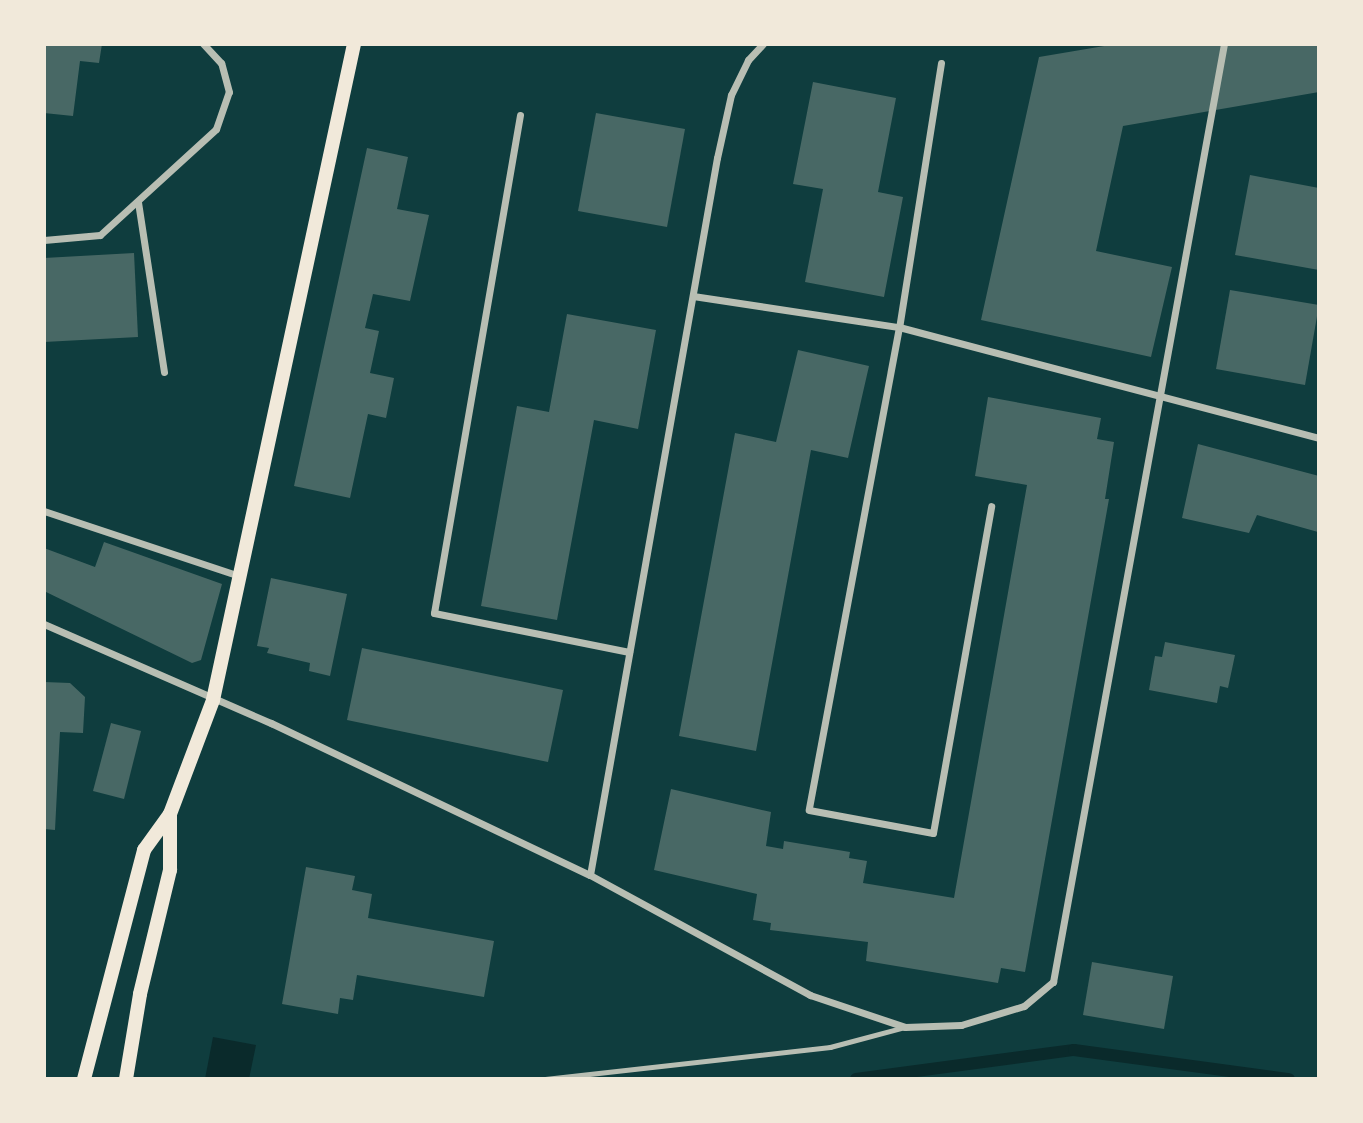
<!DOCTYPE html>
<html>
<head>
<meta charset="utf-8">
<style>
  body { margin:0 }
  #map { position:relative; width:1363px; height:1123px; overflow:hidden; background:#0f3d3e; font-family:Montserrat,sans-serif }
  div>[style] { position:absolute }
  .water>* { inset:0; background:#0a2a2b }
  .stream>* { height:12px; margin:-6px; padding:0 6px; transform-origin:6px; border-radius:6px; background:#0a2a2b }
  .building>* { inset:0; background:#486865 }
  .service>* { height:5px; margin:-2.5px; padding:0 2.5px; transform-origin:2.5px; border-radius:2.5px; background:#b8beb3 }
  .minor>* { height:7px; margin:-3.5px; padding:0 3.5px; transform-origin:3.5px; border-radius:3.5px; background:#b8beb3 }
  .secondary>* { height:14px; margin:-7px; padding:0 7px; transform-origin:7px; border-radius:7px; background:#f1e9da }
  span { translate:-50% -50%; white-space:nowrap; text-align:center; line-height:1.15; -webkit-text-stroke:6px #f1e9da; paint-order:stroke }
  .frame { position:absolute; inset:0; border:46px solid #f1e9da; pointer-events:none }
</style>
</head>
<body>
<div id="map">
  <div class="water">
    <div style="clip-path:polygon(213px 1037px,256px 1045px,249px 1079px,205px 1079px)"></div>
  </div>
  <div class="stream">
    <div style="left:856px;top:1079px;width:220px;rotate:-7.6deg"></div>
    <div style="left:1074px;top:1050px;width:217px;rotate:7.7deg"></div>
  </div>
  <div class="building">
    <div style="clip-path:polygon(44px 44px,102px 44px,99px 63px,80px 61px,73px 116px,44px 113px)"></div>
    <div style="clip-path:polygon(1116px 44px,1319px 44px,1319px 92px,1123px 126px,1096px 251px,1172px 267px,1151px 357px,981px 320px,1039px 57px)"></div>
    <div style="clip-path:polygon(813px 82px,896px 98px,878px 192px,903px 197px,884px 297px,805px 282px,823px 189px,793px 184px)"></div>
    <div style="clip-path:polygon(596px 113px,685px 129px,667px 227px,578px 211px)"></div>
    <div style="clip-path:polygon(367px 148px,408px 157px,397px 209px,429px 215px,410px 301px,373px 294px,365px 328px,379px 331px,370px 373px,394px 378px,386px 418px,368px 414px,350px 498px,294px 486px)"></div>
    <div style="clip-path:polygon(1250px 175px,1319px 188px,1319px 270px,1235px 255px)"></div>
    <div style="clip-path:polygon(134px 253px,138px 337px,44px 342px,44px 258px)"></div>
    <div style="clip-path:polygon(1230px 290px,1319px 305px,1305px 385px,1216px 369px)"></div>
    <div style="clip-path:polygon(567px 314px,656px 330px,638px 429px,594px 420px,557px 620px,481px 606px,517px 406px,549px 412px)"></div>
    <div style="clip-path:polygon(798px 350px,869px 366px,848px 458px,811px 450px,756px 751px,679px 736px,735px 433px,776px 442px)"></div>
    <div style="clip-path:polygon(988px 397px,1101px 418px,1097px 439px,1114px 442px,1105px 499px,1109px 499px,1025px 972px,1001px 968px,998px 983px,866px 961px,868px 942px,770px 930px,771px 923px,753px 920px,757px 894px,654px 870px,671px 789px,771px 812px,766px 846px,783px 849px,784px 841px,850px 852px,849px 858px,867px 861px,863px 883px,954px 898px,1027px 485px,975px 476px)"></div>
    <div style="clip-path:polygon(1198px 444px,1319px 476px,1318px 532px,1257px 515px,1249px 533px,1182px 518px)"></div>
    <div style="clip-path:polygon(104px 542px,222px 584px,201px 660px,192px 663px,44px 591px,44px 548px,95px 567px)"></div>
    <div style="clip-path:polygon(271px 578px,347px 594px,330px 676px,309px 671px,310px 663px,267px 653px,269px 648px,257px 646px)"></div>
    <div style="clip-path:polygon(1165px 642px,1235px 655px,1228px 688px,1220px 686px,1217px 703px,1149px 690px,1155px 656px,1162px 657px)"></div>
    <div style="clip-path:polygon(362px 648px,563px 690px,548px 762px,347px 720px)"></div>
    <div style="clip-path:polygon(44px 682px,70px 683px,85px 697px,83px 733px,60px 732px,55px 830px,44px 829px)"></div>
    <div style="clip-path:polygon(111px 723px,141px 731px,124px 799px,93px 791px)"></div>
    <div style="clip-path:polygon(306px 867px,355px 876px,352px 890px,372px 894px,368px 918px,494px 941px,484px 997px,357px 975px,353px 1000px,340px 998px,338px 1014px,282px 1004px)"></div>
    <div style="clip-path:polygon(1092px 962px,1173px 976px,1164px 1029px,1083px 1015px)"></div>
  </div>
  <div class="service">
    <div style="left:545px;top:1079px;width:287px;rotate:-6.4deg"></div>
    <div style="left:830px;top:1047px;width:78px;rotate:-14.9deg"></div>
  </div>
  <div class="minor">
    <div style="left:941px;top:63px;width:267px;rotate:99deg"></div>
    <div style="left:899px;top:327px;width:491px;rotate:100.6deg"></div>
    <div style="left:809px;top:810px;width:126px;rotate:10.5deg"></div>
    <div style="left:933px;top:833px;width:332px;rotate:-79.9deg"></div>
    <div style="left:520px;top:115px;width:505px;rotate:99.8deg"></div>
    <div style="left:434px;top:613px;width:199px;rotate:11.3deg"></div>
    <div style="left:138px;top:202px;width:172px;rotate:81.3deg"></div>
    <div style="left:44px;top:240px;width:56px;rotate:-5.1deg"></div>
    <div style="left:100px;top:235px;width:157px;rotate:-42.4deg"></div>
    <div style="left:216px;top:129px;width:39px;rotate:-71deg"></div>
    <div style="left:229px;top:92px;width:30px;rotate:-105deg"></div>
    <div style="left:221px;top:63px;width:26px;rotate:-133deg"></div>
    <div style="left:693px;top:296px;width:208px;rotate:8.6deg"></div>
    <div style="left:899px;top:327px;width:434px;rotate:14.8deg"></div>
    <div style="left:44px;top:511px;width:206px;rotate:18.4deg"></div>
    <div style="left:44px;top:624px;width:248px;rotate:23.6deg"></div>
    <div style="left:271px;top:723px;width:353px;rotate:25.5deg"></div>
    <div style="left:590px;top:875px;width:251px;rotate:28.6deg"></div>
    <div style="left:810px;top:995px;width:100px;rotate:18.6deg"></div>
    <div style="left:905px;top:1027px;width:56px;rotate:-2deg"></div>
    <div style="left:961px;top:1025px;width:66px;rotate:-16.8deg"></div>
    <div style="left:1024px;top:1006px;width:38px;rotate:-40deg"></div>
    <div style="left:1053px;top:982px;width:953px;rotate:-79.67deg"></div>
    <div style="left:590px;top:875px;width:728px;rotate:-79.96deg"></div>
    <div style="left:717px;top:158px;width:65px;rotate:-77.5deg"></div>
    <div style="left:731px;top:95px;width:39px;rotate:-64deg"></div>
    <div style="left:748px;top:60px;width:22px;rotate:-47deg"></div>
  </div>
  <div class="secondary">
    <div style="left:84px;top:1079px;width:237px;rotate:-75.3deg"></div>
    <div style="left:144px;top:850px;width:44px;rotate:-54.2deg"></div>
    <div style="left:170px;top:814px;width:122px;rotate:-69.3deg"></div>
    <div style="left:213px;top:700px;width:671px;rotate:-77.87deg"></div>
    <div style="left:126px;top:1079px;width:86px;rotate:-80.6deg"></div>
    <div style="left:140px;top:994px;width:128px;rotate:-76.4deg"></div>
    <div style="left:170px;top:870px;width:56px;rotate:-90deg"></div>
  </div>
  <div class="frame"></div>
</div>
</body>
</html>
